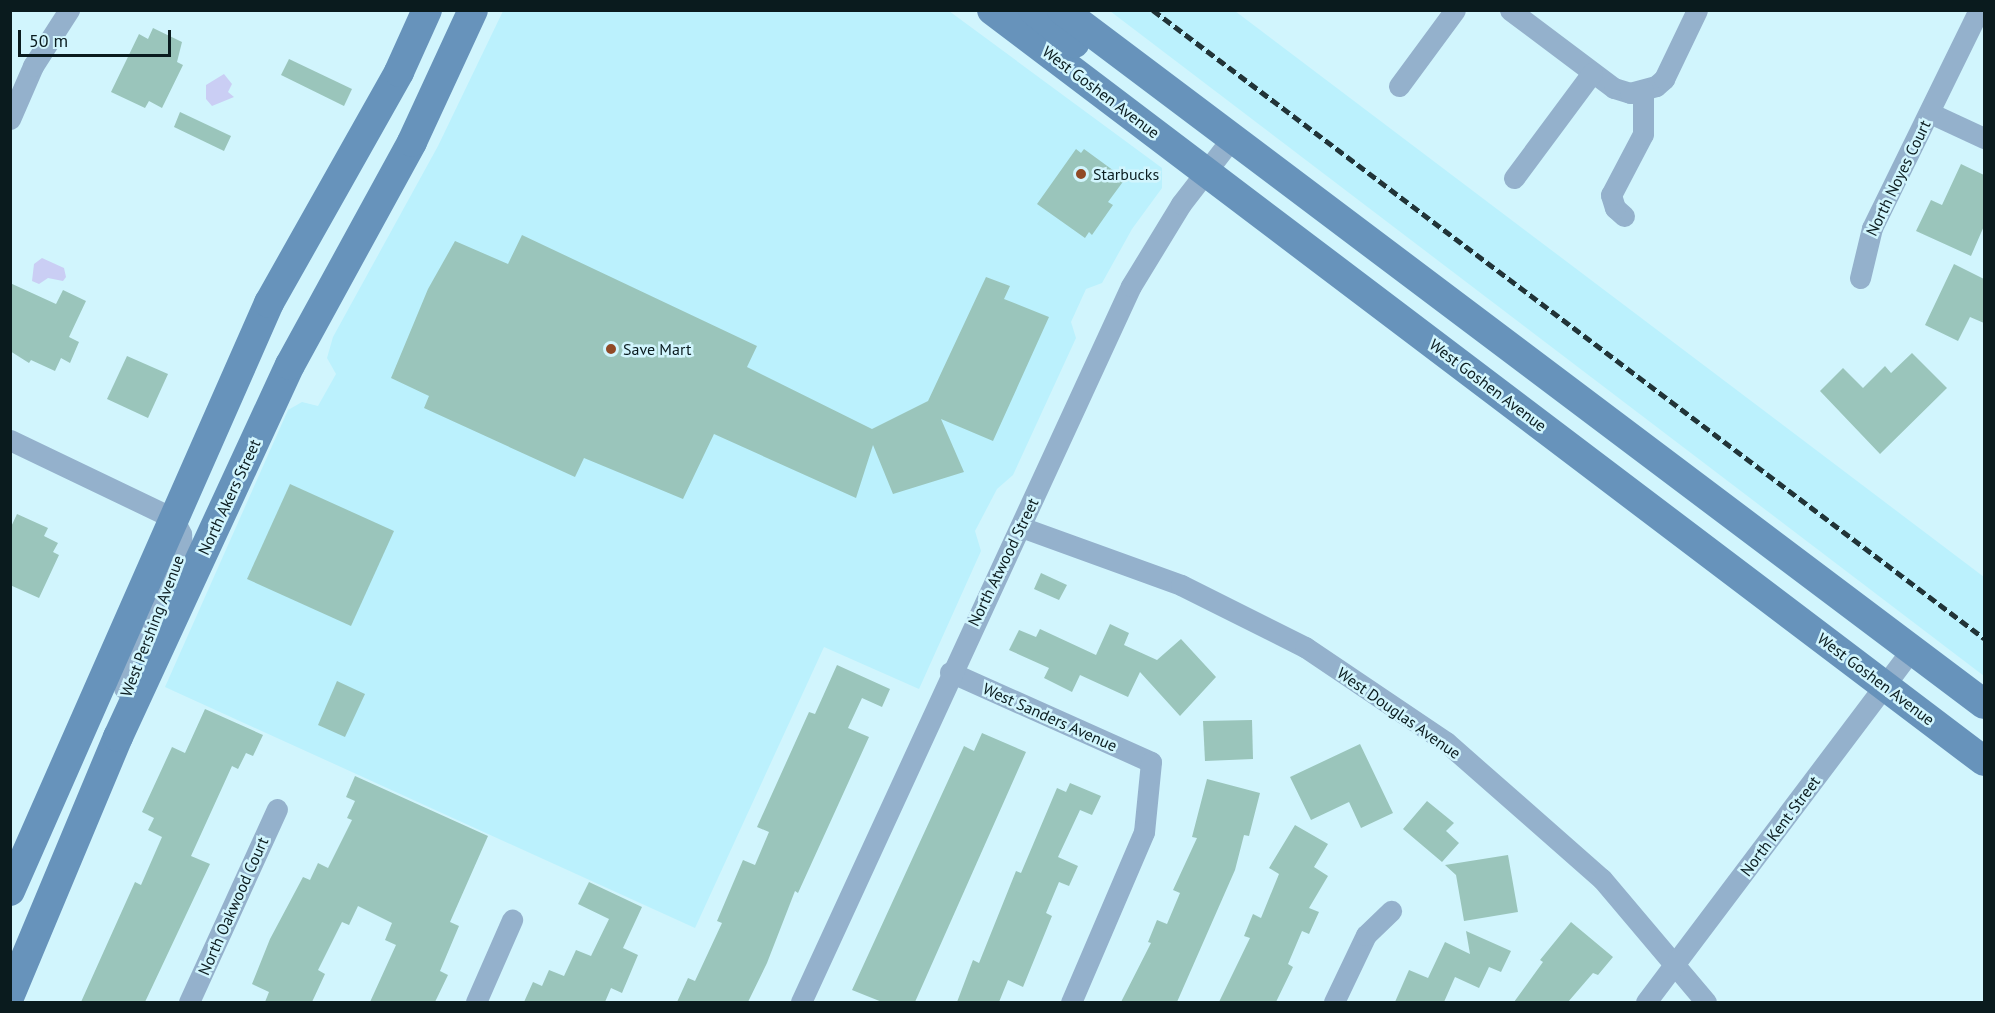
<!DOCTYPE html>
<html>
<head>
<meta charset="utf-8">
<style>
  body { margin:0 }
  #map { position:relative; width:1995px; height:1013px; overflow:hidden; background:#d1f5fd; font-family:"PT Sans",sans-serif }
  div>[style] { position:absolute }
  .built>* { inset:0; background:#bbf1fd }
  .water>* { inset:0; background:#cacef4 }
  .building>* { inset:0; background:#9ac5bb }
  .street>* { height:21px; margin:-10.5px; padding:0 10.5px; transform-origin:10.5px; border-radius:10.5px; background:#94b1cc }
  .secondary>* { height:30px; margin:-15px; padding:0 15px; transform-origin:15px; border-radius:15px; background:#6793bb }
  .rail>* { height:4.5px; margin-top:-2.25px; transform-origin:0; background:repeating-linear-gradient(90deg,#213438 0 9px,transparent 0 13.5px) }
  .dots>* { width:16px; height:16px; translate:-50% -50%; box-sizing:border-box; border:3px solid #d1f5fd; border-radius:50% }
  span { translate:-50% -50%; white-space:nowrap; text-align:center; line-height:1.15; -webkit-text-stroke:5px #d1f5fd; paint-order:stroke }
  .street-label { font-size:16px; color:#0a1b1e }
  .poi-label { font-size:16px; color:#0a1b1e }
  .left { translate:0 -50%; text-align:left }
  .frame { position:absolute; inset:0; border:12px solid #0a1b1e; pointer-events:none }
  .scale { position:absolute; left:18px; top:30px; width:153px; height:27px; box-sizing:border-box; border:3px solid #0a1b1e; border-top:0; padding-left:8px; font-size:18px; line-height:21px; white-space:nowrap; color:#0a1b1e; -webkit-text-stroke:4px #d1f5fd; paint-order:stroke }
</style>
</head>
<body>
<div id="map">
  <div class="built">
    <div style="clip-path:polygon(503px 11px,949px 11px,1162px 168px,1162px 188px,1132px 229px,1102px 283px,1086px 289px,1071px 322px,1076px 338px,1013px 475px,997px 489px,975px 531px,981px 551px,919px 689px,824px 647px,695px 928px,165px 687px,288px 410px,302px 402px,318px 406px,336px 374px,327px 358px,333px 337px,438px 146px)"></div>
    <div style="clip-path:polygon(1110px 11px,1235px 11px,1984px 577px,1984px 676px)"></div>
  </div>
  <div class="water">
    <div style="clip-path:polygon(224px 74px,232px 84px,228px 92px,234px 97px,212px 106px,206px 99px,206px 85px)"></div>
    <div style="clip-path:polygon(42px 258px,64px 268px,66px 277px,63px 281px,48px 278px,39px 284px,32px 281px,34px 264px)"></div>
  </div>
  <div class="building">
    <div style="clip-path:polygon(153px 28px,182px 42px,177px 62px,183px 65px,162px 108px,149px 101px,145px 108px,111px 92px,139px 34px,148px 39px)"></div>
    <div style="clip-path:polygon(289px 59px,352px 89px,344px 106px,281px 75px)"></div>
    <div style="clip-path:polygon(180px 112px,231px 136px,224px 151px,174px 127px)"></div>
    <div style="clip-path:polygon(1076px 149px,1081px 153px,1084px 149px,1125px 179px,1108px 202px,1113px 205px,1092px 235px,1089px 232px,1085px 238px,1037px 204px)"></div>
    <div style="clip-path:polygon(1961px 164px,1984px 175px,1984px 226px,1971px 256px,1916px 231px,1931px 200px,1942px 205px)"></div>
    <div style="clip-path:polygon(522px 235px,757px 346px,747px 367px,872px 429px,928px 401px,986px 277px,1010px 286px,1004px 299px,1049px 317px,993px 441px,941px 419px,964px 472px,893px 494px,873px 445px,856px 498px,714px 434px,683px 499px,584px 458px,575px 477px,424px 408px,429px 396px,391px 378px,428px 289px,455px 241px,508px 264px)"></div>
    <div style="clip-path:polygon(1954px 264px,1984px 279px,1984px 323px,1970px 317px,1958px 341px,1925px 325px)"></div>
    <div style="clip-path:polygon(10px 283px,56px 304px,63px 290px,86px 301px,69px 337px,79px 342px,70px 363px,61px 358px,55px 371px,31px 360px,29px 363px,10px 351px)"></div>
    <div style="clip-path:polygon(1912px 353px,1947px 388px,1880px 454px,1820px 391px,1843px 368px,1863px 388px,1885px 366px,1891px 373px)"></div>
    <div style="clip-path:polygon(127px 356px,168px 374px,148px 418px,107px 399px)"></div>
    <div style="clip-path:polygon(290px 484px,394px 531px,351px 626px,247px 579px)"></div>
    <div style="clip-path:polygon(17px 514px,48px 528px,44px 536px,58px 543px,53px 552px,59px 555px,39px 598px,10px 585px,10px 529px)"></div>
    <div style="clip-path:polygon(1041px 573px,1067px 585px,1059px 600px,1034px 589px)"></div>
    <div style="clip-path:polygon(1110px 624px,1129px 633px,1124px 645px,1157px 660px,1181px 639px,1216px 677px,1180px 716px,1140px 672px,1128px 697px,1080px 675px,1072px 692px,1044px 678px,1049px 668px,1009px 650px,1019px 630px,1036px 637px,1040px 629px,1096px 655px)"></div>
    <div style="clip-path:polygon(837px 665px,890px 689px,882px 707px,862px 698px,848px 728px,869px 737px,798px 893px,795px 891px,767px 963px,748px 1002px,677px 1002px,688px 978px,695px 981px,722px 923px,717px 921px,743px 860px,755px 865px,769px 832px,757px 827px,809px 712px,815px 714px)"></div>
    <div style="clip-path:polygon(337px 681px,365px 694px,345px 737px,318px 725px)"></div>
    <div style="clip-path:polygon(205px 709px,263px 735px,253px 756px,246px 753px,238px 769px,232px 766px,191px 856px,210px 864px,145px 1002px,81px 1002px,135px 882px,141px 885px,162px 837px,148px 830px,154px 818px,142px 812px,172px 747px,185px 753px)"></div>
    <div style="clip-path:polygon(1252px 720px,1253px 759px,1205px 761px,1203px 721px)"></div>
    <div style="clip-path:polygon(982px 733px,1026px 752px,915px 1002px,882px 1002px,852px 990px,964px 746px,974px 751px)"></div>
    <div style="clip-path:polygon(1360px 744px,1393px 813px,1361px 828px,1349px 802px,1311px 820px,1290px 777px)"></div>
    <div style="clip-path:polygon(355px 776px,488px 836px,450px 922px,459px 926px,440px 971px,448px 975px,435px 1002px,370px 1002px,396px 945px,385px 940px,392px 923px,358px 906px,349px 925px,342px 922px,318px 970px,325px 974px,312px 1002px,265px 1002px,269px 992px,252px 984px,270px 939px,303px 877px,310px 880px,318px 863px,328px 868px,352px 820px,347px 818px,355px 801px,346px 797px)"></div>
    <div style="clip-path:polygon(1207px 779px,1260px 793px,1249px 836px,1244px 835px,1235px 870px,1177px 1002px,1121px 1002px,1151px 943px,1148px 942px,1157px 920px,1167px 924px,1180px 893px,1173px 890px,1197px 838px,1192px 837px)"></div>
    <div style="clip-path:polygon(1070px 783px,1101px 796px,1092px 815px,1080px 810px,1058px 857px,1078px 866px,1069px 886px,1059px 882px,1046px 913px,1052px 916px,1023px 987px,1008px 980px,999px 1002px,957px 1002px,973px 960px,979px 963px,1016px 871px,1021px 873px,1057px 788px,1066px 792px)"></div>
    <div style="clip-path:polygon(1427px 801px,1454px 823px,1446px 831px,1459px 843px,1442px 862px,1403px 829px)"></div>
    <div style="clip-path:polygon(1295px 825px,1328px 844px,1314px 867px,1328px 876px,1309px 908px,1319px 912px,1309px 934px,1302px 931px,1288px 964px,1293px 967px,1276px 1002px,1219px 1002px,1250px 938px,1244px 936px,1253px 914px,1261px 918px,1279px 874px,1269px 868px)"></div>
    <div style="clip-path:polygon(1508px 855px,1518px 912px,1464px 921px,1456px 875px,1445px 865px)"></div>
    <div style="clip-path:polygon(589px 882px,642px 907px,623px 948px,638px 955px,622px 993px,611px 988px,605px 1002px,524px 1002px,533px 982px,542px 986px,549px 970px,564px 976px,576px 950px,591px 956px,609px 919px,578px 904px)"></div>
    <div style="clip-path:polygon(1571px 922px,1613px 957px,1598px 975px,1593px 973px,1568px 1002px,1514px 1002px,1543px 962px,1540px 960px)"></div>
    <div style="clip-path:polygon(1466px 931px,1511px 951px,1501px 972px,1489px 967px,1479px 988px,1455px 977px,1444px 1002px,1395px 1002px,1409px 970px,1428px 978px,1445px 942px,1470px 954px)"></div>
  </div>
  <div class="street">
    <div style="left:1510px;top:10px;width:130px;rotate:36.9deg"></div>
    <div style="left:1614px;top:88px;width:17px;rotate:17deg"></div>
    <div style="left:1630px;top:93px;width:27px;rotate:-15deg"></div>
    <div style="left:1656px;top:86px;width:11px;rotate:-41deg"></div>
    <div style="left:1664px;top:79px;width:76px;rotate:-64.4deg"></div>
    <div style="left:1399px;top:86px;width:94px;rotate:-53.6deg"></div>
    <div style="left:1930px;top:113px;width:60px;rotate:24.8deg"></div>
    <div style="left:10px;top:119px;width:58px;rotate:-66.5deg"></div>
    <div style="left:33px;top:66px;width:67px;rotate:-57.3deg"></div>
    <div style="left:1514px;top:178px;width:131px;rotate:-53.4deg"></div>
    <div style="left:1624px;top:216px;width:12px;rotate:-138deg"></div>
    <div style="left:1615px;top:208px;width:14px;rotate:-107deg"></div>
    <div style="left:1611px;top:195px;width:69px;rotate:-62.3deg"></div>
    <div style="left:1643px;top:134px;width:44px;rotate:-90deg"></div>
    <div style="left:1860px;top:278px;width:51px;rotate:-76.5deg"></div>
    <div style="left:1872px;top:228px;width:243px;rotate:-63.9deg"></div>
    <div style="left:10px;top:440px;width:181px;rotate:25.6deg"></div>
    <div style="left:173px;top:518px;width:18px;rotate:63deg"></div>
    <div style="left:181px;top:534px;width:14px;rotate:86deg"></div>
    <div style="left:182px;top:548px;width:152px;rotate:112.4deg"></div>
    <div style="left:1021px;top:527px;width:170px;rotate:19.9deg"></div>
    <div style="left:1181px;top:585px;width:139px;rotate:26.6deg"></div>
    <div style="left:1305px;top:647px;width:170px;rotate:34deg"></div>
    <div style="left:1446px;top:742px;width:208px;rotate:41.3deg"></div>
    <div style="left:1602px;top:879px;width:161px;rotate:49.8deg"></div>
    <div style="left:950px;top:672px;width:220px;rotate:24.1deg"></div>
    <div style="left:1151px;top:762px;width:70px;rotate:95.7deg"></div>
    <div style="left:1144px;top:832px;width:185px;rotate:113.2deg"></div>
    <div style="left:189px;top:1002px;width:212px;rotate:-65.5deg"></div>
    <div style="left:476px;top:1002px;width:90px;rotate:-66.3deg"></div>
    <div style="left:801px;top:1002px;width:788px;rotate:-65.26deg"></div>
    <div style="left:1131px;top:286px;width:96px;rotate:-58.6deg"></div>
    <div style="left:1181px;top:204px;width:83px;rotate:-52.3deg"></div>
    <div style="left:1334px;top:1002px;width:74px;rotate:-64.5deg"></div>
    <div style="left:1366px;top:935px;width:35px;rotate:-44deg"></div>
    <div style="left:1646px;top:1002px;width:442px;rotate:-53deg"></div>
  </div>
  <div class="secondary">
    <div style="left:992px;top:10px;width:1244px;rotate:37.13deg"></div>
    <div style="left:1033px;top:10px;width:53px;rotate:38.8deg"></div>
    <div style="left:1062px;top:10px;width:1154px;rotate:36.97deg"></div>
    <div style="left:10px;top:891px;width:643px;rotate:-66.23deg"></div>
    <div style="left:269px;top:303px;width:265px;rotate:-60.6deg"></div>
    <div style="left:399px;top:72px;width:68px;rotate:-65.7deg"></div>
    <div style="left:10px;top:995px;width:280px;rotate:-67.3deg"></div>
    <div style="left:118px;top:737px;width:410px;rotate:-65.2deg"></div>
    <div style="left:290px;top:365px;width:254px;rotate:-61.3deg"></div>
    <div style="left:412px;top:142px;width:145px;rotate:-65.2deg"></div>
  </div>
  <div class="rail">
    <div style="left:1153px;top:10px;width:1042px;rotate:37.08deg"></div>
  </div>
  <div class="dots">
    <div style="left:1081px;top:174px;background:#914a26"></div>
    <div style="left:611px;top:349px;background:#914a26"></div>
  </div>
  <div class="street-label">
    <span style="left:1101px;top:92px;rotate:37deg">West Goshen Avenue</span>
    <span style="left:1898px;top:178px;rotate:-64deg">North Noyes Court</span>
    <span style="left:1488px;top:385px;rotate:37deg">West Goshen Avenue</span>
    <span style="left:229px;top:497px;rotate:-65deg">North Akers Street</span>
    <span style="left:1003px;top:562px;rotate:-64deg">North Atwood Street</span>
    <span style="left:152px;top:626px;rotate:-69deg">West Pershing Avenue</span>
    <span style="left:1876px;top:679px;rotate:37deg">West Goshen Avenue</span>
    <span style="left:1399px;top:713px;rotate:35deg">West Douglas Avenue</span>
    <span style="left:1050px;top:717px;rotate:24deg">West Sanders Avenue</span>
    <span style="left:1780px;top:826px;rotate:-53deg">North Kent Street</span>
    <span style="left:233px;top:906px;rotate:-66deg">North Oakwood Court</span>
  </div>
  <div class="poi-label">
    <span class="left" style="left:1093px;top:174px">Starbucks</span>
    <span class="left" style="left:623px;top:349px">Save Mart</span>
  </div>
  <div class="frame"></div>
  <div class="scale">50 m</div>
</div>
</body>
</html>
